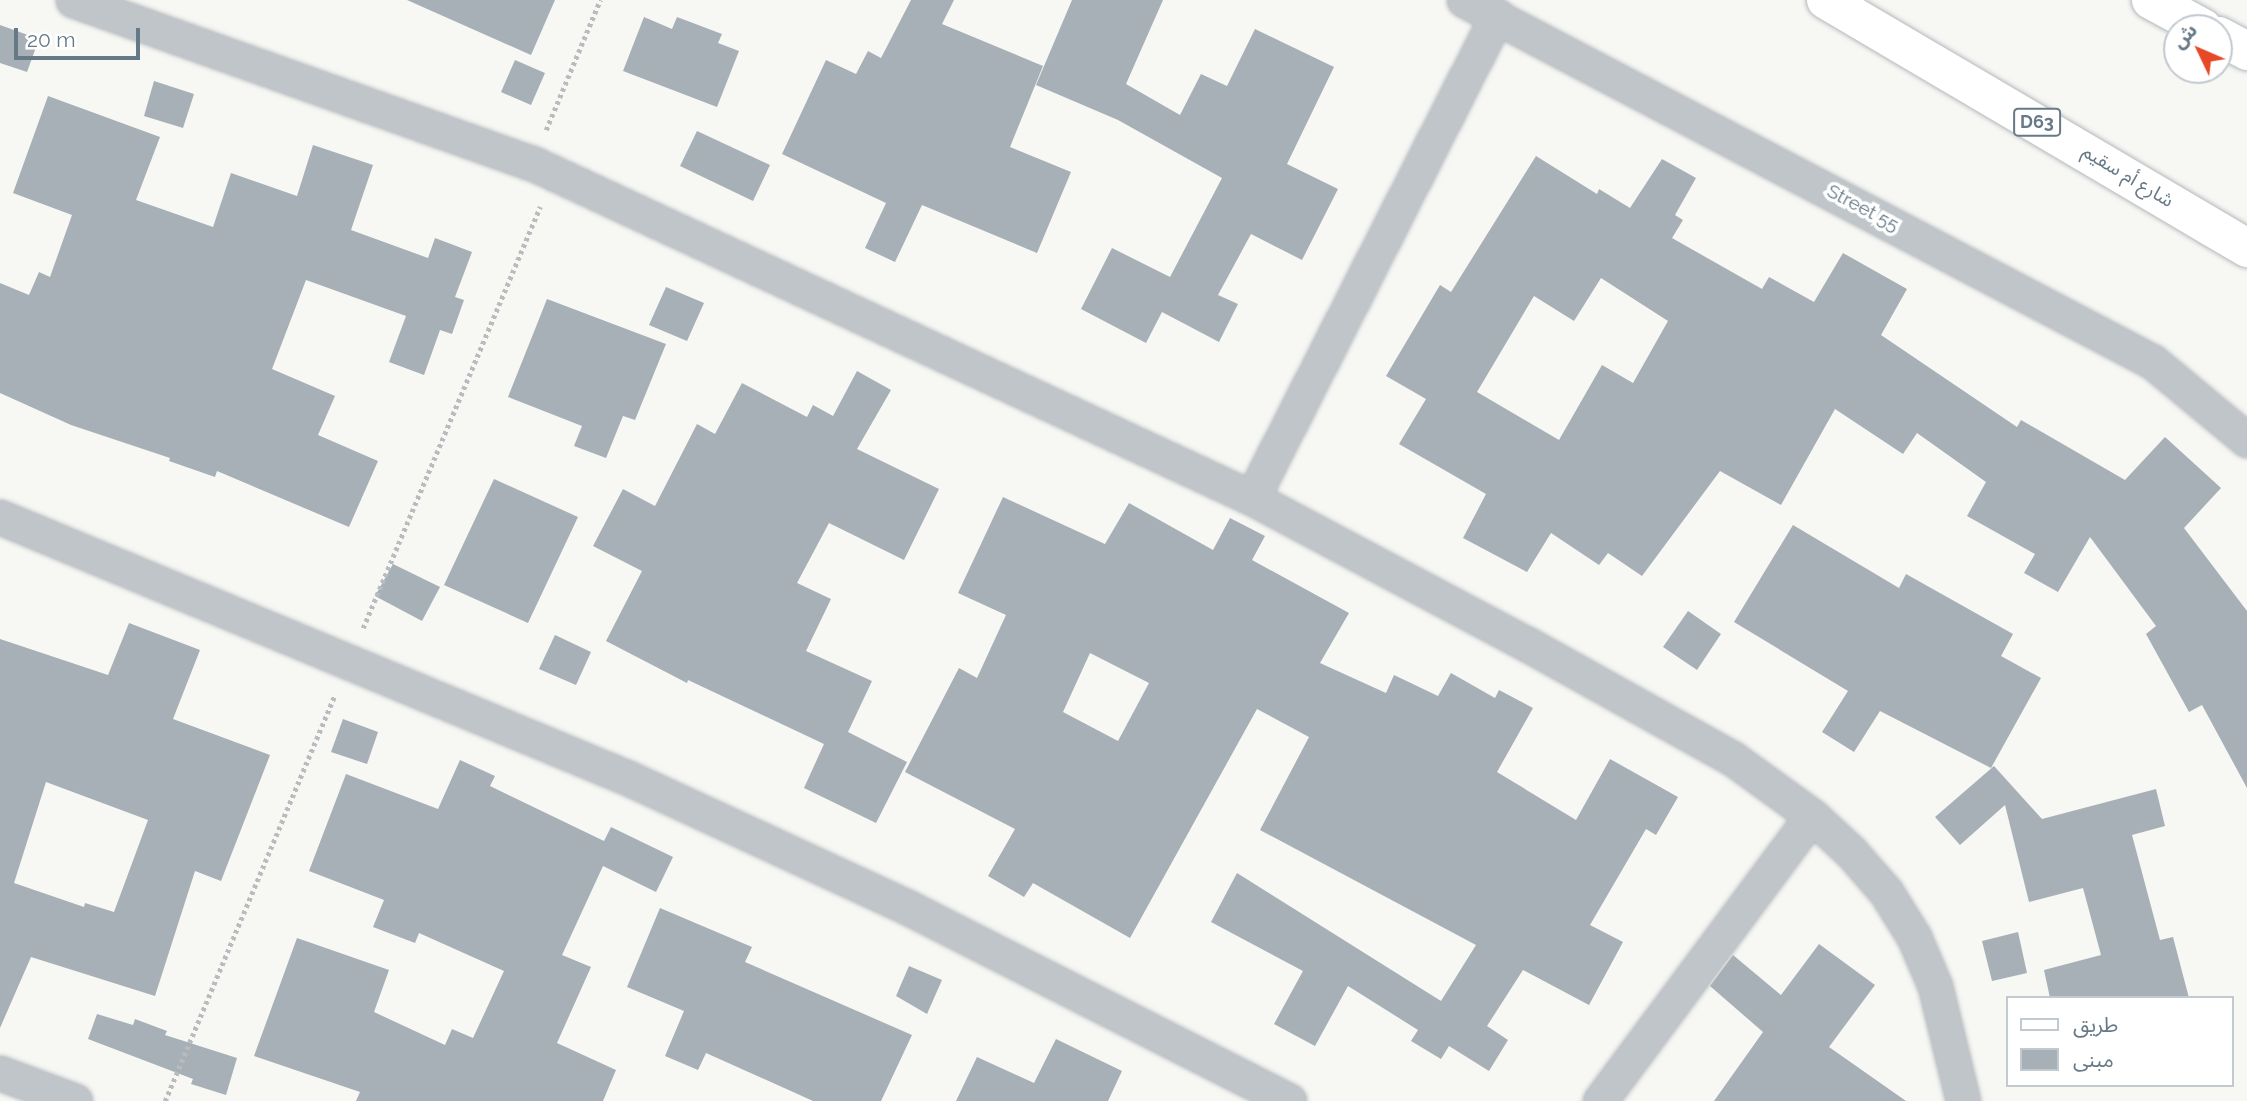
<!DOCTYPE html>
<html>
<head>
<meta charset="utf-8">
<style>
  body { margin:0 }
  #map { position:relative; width:2247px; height:1101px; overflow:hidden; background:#f7f7f4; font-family:Raleway,"Noto Sans Arabic",sans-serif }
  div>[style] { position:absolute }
  .building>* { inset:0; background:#a7b0b6 }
  .path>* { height:4.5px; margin-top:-2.25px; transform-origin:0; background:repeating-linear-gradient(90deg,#b8bcbf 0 3.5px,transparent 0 7px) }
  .roads { filter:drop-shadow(0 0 2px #b4b9bd) drop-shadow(0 0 2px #b4b9bd) }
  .minor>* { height:33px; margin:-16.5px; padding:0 16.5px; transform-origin:16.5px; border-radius:16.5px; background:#c0c5c9 }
  .primary>* { height:38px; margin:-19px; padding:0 19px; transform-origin:19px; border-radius:19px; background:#fff }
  span { translate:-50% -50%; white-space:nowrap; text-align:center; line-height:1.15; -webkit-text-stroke:7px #fff; paint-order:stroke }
  .shield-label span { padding:2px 5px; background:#fff; border:2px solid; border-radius:5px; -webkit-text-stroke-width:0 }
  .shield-label { font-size:18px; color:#667986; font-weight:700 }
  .street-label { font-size:19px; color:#667986 }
  .legend { position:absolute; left:2006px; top:996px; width:228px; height:91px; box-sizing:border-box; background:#fff; border:2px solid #c2c9cf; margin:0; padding:9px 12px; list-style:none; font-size:21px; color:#667986 }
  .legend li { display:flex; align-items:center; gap:14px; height:35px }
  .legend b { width:35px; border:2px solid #c2c9cf }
  .north { position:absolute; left:2163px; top:14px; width:70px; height:70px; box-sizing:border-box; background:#fff; border:2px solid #c2c9cf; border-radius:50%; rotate:314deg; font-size:19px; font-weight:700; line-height:28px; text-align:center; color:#667986 }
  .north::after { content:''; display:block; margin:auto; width:24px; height:32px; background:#e74825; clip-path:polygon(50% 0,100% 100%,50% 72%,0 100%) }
  .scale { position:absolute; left:14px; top:28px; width:126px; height:32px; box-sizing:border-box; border:4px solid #667986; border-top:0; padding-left:9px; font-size:21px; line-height:24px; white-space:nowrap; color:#667986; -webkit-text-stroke:5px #fff; paint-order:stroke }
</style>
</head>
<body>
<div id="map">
  <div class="building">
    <div style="clip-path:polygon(407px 0,555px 0,531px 55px)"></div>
    <div style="clip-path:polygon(911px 0,954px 0,942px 24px,1043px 66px,1010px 147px,1071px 172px,1037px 253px,922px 205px,895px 262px,865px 248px,886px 203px,782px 154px,826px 60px,856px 74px,868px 51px,881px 58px)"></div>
    <div style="clip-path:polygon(1072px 0,1163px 0,1126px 84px,1180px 115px,1201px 74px,1227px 86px,1255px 29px,1334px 67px,1287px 164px,1338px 189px,1302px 260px,1251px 234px,1218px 295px,1238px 304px,1219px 342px,1162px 312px,1146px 343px,1081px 309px,1112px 248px,1170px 277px,1222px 178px,1118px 120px,1036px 85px)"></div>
    <div style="clip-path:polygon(644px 17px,672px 29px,677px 17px,722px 34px,718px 43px,739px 51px,717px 107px,623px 71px)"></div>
    <div style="clip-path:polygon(0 25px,39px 39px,27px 72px,0 63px)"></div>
    <div style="clip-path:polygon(515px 60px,545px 73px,531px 105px,501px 92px)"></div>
    <div style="clip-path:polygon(154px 81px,194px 94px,183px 128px,144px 116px)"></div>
    <div style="clip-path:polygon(48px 96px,160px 137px,136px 200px,213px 227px,231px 173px,297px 196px,313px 145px,373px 165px,351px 230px,428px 258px,435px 238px,472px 252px,455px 297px,464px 300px,452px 334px,440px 330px,424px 375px,389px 362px,406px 316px,306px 280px,272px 369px,335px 396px,318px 435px,378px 461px,349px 527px,217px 471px,215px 477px,169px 461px,170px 458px,71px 425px,0 393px,0 283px,29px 295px,39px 272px,50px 277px,72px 215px,13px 193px)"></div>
    <div style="clip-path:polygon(697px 131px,770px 165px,753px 201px,680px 166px)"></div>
    <div style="clip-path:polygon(evenodd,1536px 156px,1597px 194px,1599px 189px,1630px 208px,1662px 159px,1696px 178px,1675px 215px,1683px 220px,1672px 238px,1762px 289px,1769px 277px,1814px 302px,1843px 253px,1907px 289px,1881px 335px,2017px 427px,2021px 420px,2125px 480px,2165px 437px,2221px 488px,2184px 528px,2247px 611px,2247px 788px,2202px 705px,2189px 712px,2146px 634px,2156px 626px,2090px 537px,2058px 592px,2024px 573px,2035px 554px,1967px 516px,1986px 482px,1917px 433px,1903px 454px,1835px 409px,1781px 505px,1720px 471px,1642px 576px,1608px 553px,1599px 565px,1551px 533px,1527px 572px,1463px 538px,1486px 494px,1399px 444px,1426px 399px,1386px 376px,1440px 285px,1451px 292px,1536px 156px,1601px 278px,1668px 321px,1633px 383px,1602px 365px,1559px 440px,1477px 392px,1534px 296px,1574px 321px,1601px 278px)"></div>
    <div style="clip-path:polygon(666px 287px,704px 303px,687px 341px,649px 325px)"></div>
    <div style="clip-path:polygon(547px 299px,666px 344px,635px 420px,623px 416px,606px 458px,574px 446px,582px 426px,508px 397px)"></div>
    <div style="clip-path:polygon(857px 371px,891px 390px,857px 449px,939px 489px,904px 560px,829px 523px,797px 583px,831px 599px,806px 651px,872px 681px,848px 732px,907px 762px,876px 823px,804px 788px,824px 744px,688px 680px,687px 683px,606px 641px,642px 571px,593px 546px,623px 489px,655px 506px,697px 424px,715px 434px,742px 383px,807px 417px,813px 405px,833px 416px)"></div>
    <div style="clip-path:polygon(494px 479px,578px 517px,528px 623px,444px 585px)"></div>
    <div style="clip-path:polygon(evenodd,1003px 497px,1105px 544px,1129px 503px,1213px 550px,1230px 518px,1265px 536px,1252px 560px,1349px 613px,1320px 663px,1386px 693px,1394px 675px,1438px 696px,1451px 673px,1495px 698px,1499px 690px,1533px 708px,1497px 772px,1576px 820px,1610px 759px,1678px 797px,1656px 835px,1646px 829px,1590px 925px,1623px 942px,1589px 1005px,1523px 970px,1487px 1026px,1508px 1040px,1489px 1071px,1449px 1046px,1441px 1059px,1411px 1041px,1418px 1030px,1348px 986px,1315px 1046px,1274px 1024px,1303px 971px,1211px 922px,1237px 873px,1441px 1001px,1476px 945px,1260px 830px,1309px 737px,1257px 709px,1130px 938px,1033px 883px,1024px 897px,988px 876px,1015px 829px,905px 772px,959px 668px,977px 678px,1006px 615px,958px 593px,1003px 497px,1090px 653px,1149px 683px,1118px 741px,1063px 712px,1090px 653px)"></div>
    <div style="clip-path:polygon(1793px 525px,1899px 588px,1906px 574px,2013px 634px,2001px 656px,2041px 678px,1991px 768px,1880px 711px,1854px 752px,1822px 732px,1848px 691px,1734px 622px)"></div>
    <div style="clip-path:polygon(393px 564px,440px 587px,422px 621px,375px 596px)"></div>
    <div style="clip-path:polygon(1688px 611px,1721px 634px,1697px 670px,1663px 647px)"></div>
    <div style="clip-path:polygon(evenodd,129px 623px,200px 650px,173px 719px,270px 755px,221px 881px,195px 871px,155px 996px,31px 957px,0 1028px,0 639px,108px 675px,129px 623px,46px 782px,148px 820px,114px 912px,85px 903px,84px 907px,14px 883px,46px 782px)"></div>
    <div style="clip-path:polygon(555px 635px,591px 652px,576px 685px,539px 669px)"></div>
    <div style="clip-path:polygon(343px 719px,378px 732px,367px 764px,331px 752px)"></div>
    <div style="clip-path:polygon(460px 760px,495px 776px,490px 786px,604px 841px,611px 827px,673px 857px,656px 892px,603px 866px,562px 955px,591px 967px,557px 1043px,616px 1070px,603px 1101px,356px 1101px,360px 1092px,254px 1056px,297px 938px,389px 970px,374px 1012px,445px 1045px,452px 1029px,473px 1038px,504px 971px,419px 933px,415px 943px,373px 927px,384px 900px,309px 871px,346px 774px,438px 809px)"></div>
    <div style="clip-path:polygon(1994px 766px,2042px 819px,2156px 789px,2165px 826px,2132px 835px,2160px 940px,2173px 937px,2189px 998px,2050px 998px,2044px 970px,2101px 955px,2083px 888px,2029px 902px,2005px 805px,1960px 845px,1935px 817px)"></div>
    <div style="clip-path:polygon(660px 908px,752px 947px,745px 962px,912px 1035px,881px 1101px,813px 1101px,706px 1053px,698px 1070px,665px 1056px,684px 1011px,627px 987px)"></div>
    <div style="clip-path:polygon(2018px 932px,2027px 973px,1992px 981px,1982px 941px)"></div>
    <div style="clip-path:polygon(1819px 944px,1875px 985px,1829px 1047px,1906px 1101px,1714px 1101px,1763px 1032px,1710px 986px,1733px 955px,1781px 995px)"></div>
    <div style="clip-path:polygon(909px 966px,942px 980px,927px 1014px,896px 996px)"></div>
    <div style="clip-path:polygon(97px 1014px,133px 1025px,135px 1019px,167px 1031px,165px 1035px,237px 1058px,226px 1095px,191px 1084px,193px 1079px,88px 1039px)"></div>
    <div style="clip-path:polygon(1056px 1039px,1122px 1071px,1108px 1101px,956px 1101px,977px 1057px,1034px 1083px)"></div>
  </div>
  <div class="path">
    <div style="left:546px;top:130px;width:141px;rotate:-67.4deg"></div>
    <div style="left:363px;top:628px;width:457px;rotate:-67.2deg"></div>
    <div style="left:165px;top:1101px;width:438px;rotate:-67.3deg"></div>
  </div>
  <div class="roads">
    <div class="minor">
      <div style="left:73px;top:0;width:487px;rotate:19.6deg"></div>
      <div style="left:532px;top:163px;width:794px;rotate:24.95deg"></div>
      <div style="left:1252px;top:498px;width:311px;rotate:28deg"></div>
      <div style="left:1527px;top:644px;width:235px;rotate:29.1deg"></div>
      <div style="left:1732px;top:758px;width:99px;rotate:35.9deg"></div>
      <div style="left:1812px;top:816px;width:53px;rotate:42.7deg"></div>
      <div style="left:1851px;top:852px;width:53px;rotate:48.8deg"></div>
      <div style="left:1886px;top:892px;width:53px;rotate:58.1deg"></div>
      <div style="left:1914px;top:937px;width:53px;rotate:66.8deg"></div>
      <div style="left:1935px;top:986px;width:118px;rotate:76.3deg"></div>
      <div style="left:1464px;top:0;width:778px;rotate:27.72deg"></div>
      <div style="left:2153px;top:362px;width:122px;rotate:39.7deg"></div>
      <div style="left:1252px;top:498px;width:541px;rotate:-63.06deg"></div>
      <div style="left:0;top:517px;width:680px;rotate:22.57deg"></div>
      <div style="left:628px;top:778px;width:310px;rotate:24.8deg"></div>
      <div style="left:909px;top:908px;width:426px;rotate:26.9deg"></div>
      <div style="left:0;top:1073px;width:80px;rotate:20.5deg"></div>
      <div style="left:1600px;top:1101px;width:355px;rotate:-53.4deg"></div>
    </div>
    <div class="primary">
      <div style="left:1826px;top:0;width:489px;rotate:30.5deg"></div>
      <div style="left:2151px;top:0;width:59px;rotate:28.3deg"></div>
      <div style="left:2219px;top:36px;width:32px;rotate:28deg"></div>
    </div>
  </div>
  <div class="shield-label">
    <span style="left:2037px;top:122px">D63</span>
  </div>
  <div class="street-label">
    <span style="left:2128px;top:176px;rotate:31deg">شارع أم سقيم</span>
    <span style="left:1863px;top:208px;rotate:28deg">Street 55</span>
  </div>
  <ul class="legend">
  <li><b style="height:9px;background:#fff"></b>طريق</li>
  <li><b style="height:19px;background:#a7b0b6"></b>مبنى</li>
  </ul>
  <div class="north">ش</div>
  <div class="scale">20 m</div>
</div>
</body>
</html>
